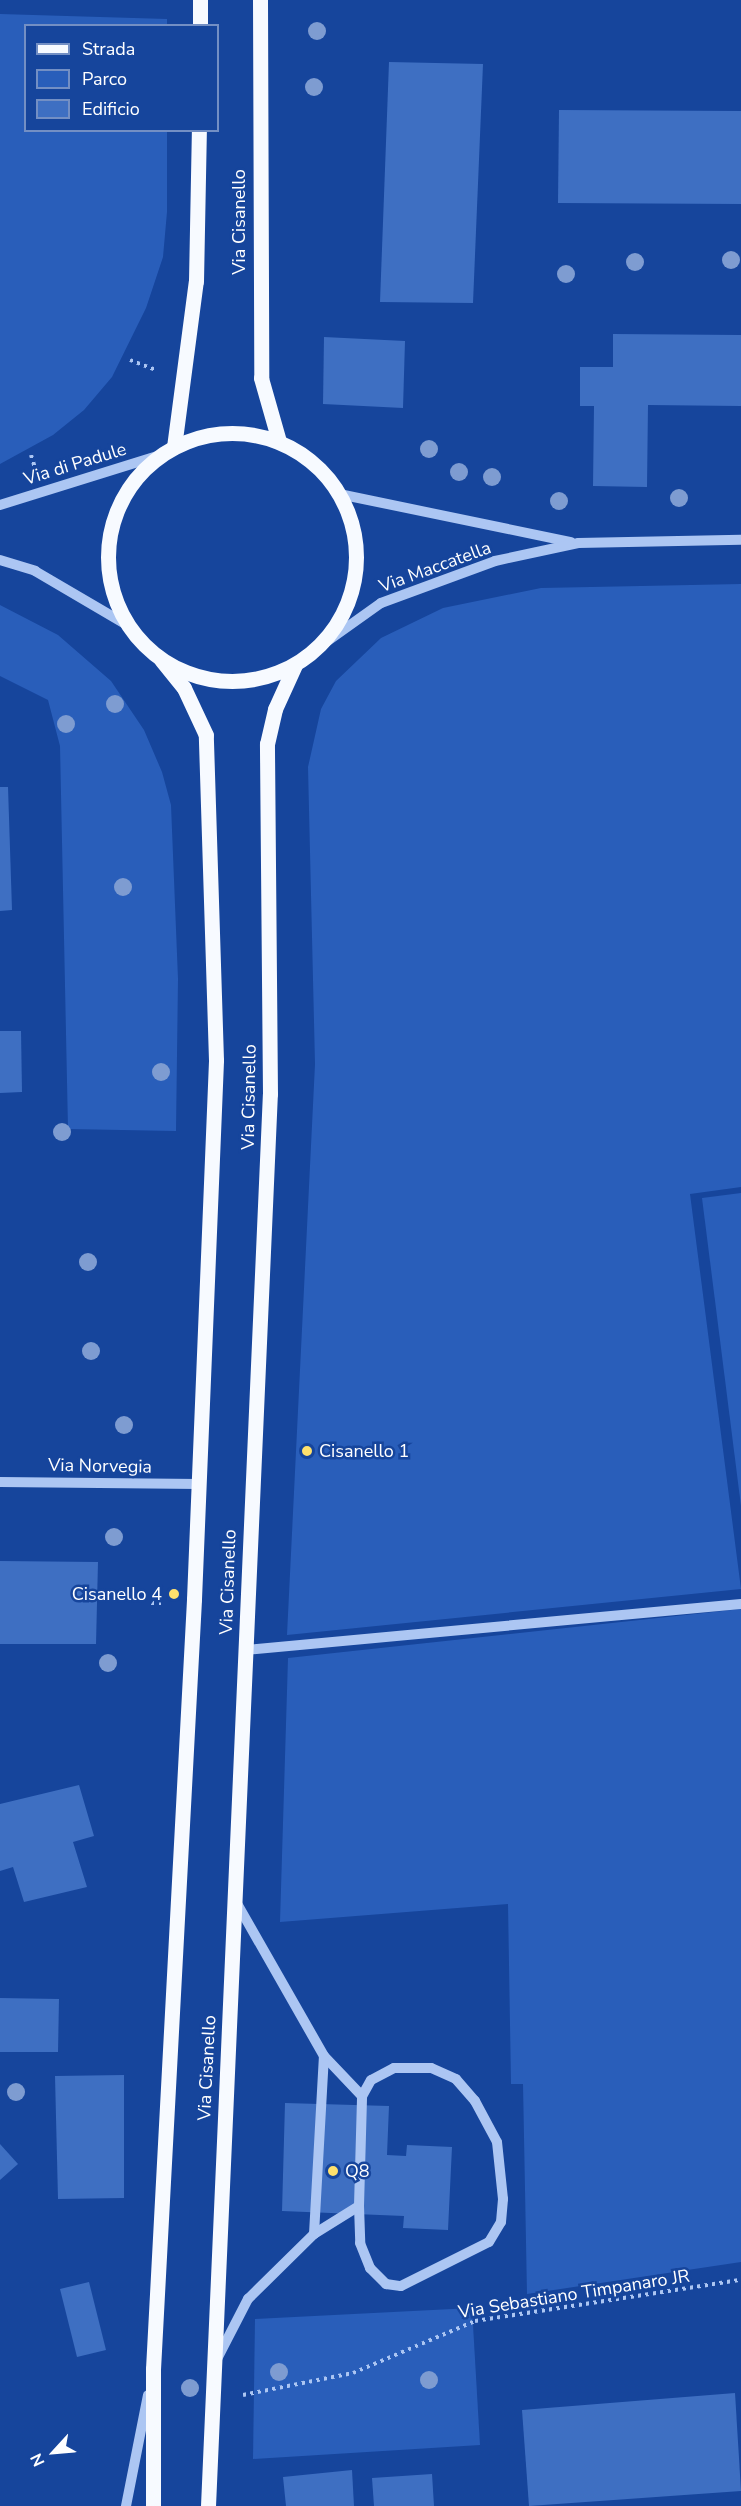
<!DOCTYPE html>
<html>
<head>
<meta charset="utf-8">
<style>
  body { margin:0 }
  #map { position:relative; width:741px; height:2506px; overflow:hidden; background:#16459c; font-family:"Nunito Sans",sans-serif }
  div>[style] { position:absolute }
  .green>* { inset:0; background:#295eba }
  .building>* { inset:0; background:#3e6fc2 }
  .path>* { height:4px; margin-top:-2px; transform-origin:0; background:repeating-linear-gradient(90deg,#acc6f3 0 3px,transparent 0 7.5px) }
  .minor>* { height:10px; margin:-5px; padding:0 5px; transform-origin:5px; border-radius:5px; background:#acc6f3 }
  .major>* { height:15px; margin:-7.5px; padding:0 7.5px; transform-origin:7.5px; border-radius:7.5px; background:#f7faff }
  .major>.ring { margin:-7.5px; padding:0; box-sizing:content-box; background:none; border:15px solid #f7faff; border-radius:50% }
  .trees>* { width:18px; height:18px; margin:-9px; border-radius:50%; background:#7e9cd1 }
  .dots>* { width:16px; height:16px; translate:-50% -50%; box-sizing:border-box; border:3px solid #16459c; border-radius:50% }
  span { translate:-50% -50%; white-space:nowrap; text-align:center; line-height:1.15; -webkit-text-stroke:5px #16459c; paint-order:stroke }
  .street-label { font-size:18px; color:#fff }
  .poi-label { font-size:18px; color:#fff }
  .left { translate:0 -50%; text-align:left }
  .right { translate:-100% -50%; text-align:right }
  .legend { position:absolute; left:24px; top:24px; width:195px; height:108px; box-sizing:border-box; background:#16459c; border:2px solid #738fc4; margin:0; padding:8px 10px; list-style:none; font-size:18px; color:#fff }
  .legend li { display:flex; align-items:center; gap:12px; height:30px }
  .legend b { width:30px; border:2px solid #738fc4 }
  .north { position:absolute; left:24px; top:2422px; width:60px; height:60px; -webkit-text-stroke:4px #16459c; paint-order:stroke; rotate:244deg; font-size:16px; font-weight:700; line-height:24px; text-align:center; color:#fff }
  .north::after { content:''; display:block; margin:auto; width:21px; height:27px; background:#fff; clip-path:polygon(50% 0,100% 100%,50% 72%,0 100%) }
</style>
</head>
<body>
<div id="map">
  <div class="green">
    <div style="clip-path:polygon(0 14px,167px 19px,167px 26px,26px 26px,26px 130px,167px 131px,167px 212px,163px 257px,146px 308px,112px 377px,84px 410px,53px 435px,0 464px)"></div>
    <div style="clip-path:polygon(741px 584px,741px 1187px,690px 1194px,741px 1589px,287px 1635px,315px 1064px,308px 767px,321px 709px,336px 681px,381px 638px,443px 608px,541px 588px)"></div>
    <div style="clip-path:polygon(0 605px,58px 635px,111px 681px,144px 730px,162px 772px,171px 805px,178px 979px,176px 1131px,68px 1129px,60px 746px,48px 700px,0 676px)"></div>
    <div style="clip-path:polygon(741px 1193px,741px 1506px,702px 1198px)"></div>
    <div style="clip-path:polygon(741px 1609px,741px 2262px,527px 2294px,523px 2084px,511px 2084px,508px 1904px,280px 1922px,288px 1658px)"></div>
    <div style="clip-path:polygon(472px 2308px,480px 2445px,253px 2459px,255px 2319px)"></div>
  </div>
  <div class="building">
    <div style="clip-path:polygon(389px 62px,483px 64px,473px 303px,380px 302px)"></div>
    <div style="clip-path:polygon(559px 110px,741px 111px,741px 204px,558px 203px)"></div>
    <div style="clip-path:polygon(613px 334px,741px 335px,741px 406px,648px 405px,647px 487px,593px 486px,594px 406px,580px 406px,580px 367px,613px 367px)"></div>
    <div style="clip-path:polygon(324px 337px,405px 341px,403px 408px,323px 404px)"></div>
    <div style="clip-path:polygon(0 787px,8px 787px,12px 910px,0 911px)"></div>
    <div style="clip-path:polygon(0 1031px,21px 1031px,22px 1092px,0 1093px)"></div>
    <div style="clip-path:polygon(0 1561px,98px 1562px,96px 1644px,0 1644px)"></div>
    <div style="clip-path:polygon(79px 1785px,94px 1836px,73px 1842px,87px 1887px,24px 1902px,13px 1867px,0 1871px,0 1804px)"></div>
    <div style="clip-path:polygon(0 1998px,59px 1999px,58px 2052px,0 2052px)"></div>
    <div style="clip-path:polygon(124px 2075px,124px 2198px,58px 2199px,55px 2076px)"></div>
    <div style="clip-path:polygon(285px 2103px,389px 2106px,387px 2155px,406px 2156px,407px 2145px,452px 2147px,448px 2230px,403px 2228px,404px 2216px,282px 2211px)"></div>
    <div style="clip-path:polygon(0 2144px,18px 2164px,0 2180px)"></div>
    <div style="clip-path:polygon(89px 2282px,106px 2350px,77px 2357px,60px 2289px)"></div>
    <div style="clip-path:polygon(735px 2393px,741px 2491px,529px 2506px,522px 2410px)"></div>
    <div style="clip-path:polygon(352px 2470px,354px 2506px,286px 2506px,283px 2477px)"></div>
    <div style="clip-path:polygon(432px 2474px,434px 2506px,374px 2506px,372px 2478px)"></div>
  </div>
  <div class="path">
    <div style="left:130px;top:360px;width:26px;rotate:21deg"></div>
    <div style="left:31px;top:455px;width:14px;rotate:73deg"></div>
    <div style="left:151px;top:1603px;width:10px"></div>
    <div style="left:243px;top:2395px;width:112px;rotate:-11.3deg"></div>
    <div style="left:353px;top:2373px;width:133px;rotate:-23.1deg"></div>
    <div style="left:475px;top:2321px;width:269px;rotate:-8.8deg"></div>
  </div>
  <div class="minor">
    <div style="left:339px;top:494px;width:237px;rotate:11.7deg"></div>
    <div style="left:0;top:505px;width:169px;rotate:-17.3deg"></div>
    <div style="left:0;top:560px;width:37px;rotate:17deg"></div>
    <div style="left:35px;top:571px;width:107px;rotate:30.4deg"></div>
    <div style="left:315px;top:650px;width:81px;rotate:-35.5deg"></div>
    <div style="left:381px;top:603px;width:121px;rotate:-20.2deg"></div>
    <div style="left:495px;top:561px;width:85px;rotate:-12.2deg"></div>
    <div style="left:578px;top:543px;width:163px;rotate:-1.1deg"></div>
    <div style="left:0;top:1482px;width:199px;rotate:0.6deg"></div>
    <div style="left:245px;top:1650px;width:498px;rotate:-5.3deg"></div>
    <div style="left:359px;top:2206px;width:37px;rotate:88deg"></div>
    <div style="left:360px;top:2243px;width:27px;rotate:68deg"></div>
    <div style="left:370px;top:2268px;width:23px;rotate:45deg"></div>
    <div style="left:386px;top:2284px;width:15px;rotate:8deg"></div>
    <div style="left:401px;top:2286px;width:98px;rotate:-26.6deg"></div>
    <div style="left:489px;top:2242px;width:23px;rotate:-59deg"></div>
    <div style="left:501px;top:2222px;width:23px;rotate:-85deg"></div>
    <div style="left:503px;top:2199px;width:57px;rotate:-96deg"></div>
    <div style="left:497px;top:2142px;width:47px;rotate:-118.2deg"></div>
    <div style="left:475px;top:2101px;width:29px;rotate:-131deg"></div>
    <div style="left:456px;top:2079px;width:27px;rotate:-156deg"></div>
    <div style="left:431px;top:2068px;width:37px;rotate:180deg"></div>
    <div style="left:394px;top:2068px;width:26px;rotate:152deg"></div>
    <div style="left:371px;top:2080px;width:18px;rotate:119deg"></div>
    <div style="left:314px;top:2234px;width:53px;rotate:-31.9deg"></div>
    <div style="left:359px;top:2206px;width:110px;rotate:-88.4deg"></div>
    <div style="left:362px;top:2096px;width:55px;rotate:-133.5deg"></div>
    <div style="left:217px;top:2359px;width:68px;rotate:-62.7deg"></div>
    <div style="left:248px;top:2299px;width:93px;rotate:-44.6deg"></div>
    <div style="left:314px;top:2234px;width:178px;rotate:-86.8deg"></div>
    <div style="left:324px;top:2056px;width:180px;rotate:-119.7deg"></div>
    <div style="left:126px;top:2506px;width:113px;rotate:-78.8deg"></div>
  </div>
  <div class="major">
    <div style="left:260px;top:0;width:378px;rotate:89.8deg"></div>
    <div style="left:261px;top:378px;width:66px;rotate:74.1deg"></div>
    <div style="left:200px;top:26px;width:26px;rotate:-90deg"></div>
    <div class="ring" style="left:108px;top:433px;width:233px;height:233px"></div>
    <div style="left:174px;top:447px;width:167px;rotate:-82.5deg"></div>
    <div style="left:196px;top:281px;width:151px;rotate:-88.9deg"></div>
    <div style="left:153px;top:2506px;width:137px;rotate:-90deg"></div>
    <div style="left:153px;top:2369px;width:771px;rotate:-86.95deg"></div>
    <div style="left:194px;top:1599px;width:539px;rotate:-87.66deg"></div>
    <div style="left:216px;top:1060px;width:325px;rotate:-91.8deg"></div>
    <div style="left:206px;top:735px;width:52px;rotate:-115.1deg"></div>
    <div style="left:184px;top:688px;width:36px;rotate:-129deg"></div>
    <div style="left:208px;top:2506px;width:1413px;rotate:-87.49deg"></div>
    <div style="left:270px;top:1094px;width:350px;rotate:-90.5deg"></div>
    <div style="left:267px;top:744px;width:36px;rotate:-77deg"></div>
    <div style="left:275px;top:709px;width:48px;rotate:-65.6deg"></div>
  </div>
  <div class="trees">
    <div style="left:317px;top:31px"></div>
    <div style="left:314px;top:87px"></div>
    <div style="left:731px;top:260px"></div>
    <div style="left:635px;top:262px"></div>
    <div style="left:566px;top:274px"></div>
    <div style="left:429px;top:449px"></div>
    <div style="left:459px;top:472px"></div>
    <div style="left:492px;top:477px"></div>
    <div style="left:679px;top:498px"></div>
    <div style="left:559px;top:501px"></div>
    <div style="left:115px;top:704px"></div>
    <div style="left:66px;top:724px"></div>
    <div style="left:123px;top:887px"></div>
    <div style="left:161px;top:1072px"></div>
    <div style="left:62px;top:1132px"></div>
    <div style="left:88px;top:1262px"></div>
    <div style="left:91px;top:1351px"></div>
    <div style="left:124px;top:1425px"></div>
    <div style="left:114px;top:1537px"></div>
    <div style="left:108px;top:1663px"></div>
    <div style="left:16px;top:2092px"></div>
    <div style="left:279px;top:2372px"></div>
    <div style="left:429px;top:2380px"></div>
    <div style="left:190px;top:2388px"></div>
  </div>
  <div class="dots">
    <div style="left:307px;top:1451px;background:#ffe16d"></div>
    <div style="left:174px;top:1594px;background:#ffe16d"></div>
    <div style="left:333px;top:2171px;background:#ffe16d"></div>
  </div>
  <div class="street-label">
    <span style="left:239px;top:222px;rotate:-90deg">Via Cisanello</span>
    <span style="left:75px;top:464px;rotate:-17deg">Via di Padule</span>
    <span style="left:435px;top:567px;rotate:-20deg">Via Maccatella</span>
    <span style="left:249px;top:1097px;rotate:-89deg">Via Cisanello</span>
    <span style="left:100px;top:1466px;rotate:1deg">Via Norvegia</span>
    <span style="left:228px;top:1582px;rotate:-88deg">Via Cisanello</span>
    <span style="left:207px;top:2068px;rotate:-87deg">Via Cisanello</span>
    <span style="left:574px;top:2294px;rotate:-9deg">Via Sebastiano Timpanaro JR</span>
  </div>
  <div class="poi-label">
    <span class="left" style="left:319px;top:1451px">Cisanello 1</span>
    <span class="right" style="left:162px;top:1594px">Cisanello 4</span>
    <span class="left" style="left:345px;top:2171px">Q8</span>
  </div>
  <ul class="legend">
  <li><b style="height:8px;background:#f7faff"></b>Strada</li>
  <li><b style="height:16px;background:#295eba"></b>Parco</li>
  <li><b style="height:16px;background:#3e6fc2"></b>Edificio</li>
  </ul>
  <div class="north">N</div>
</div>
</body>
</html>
